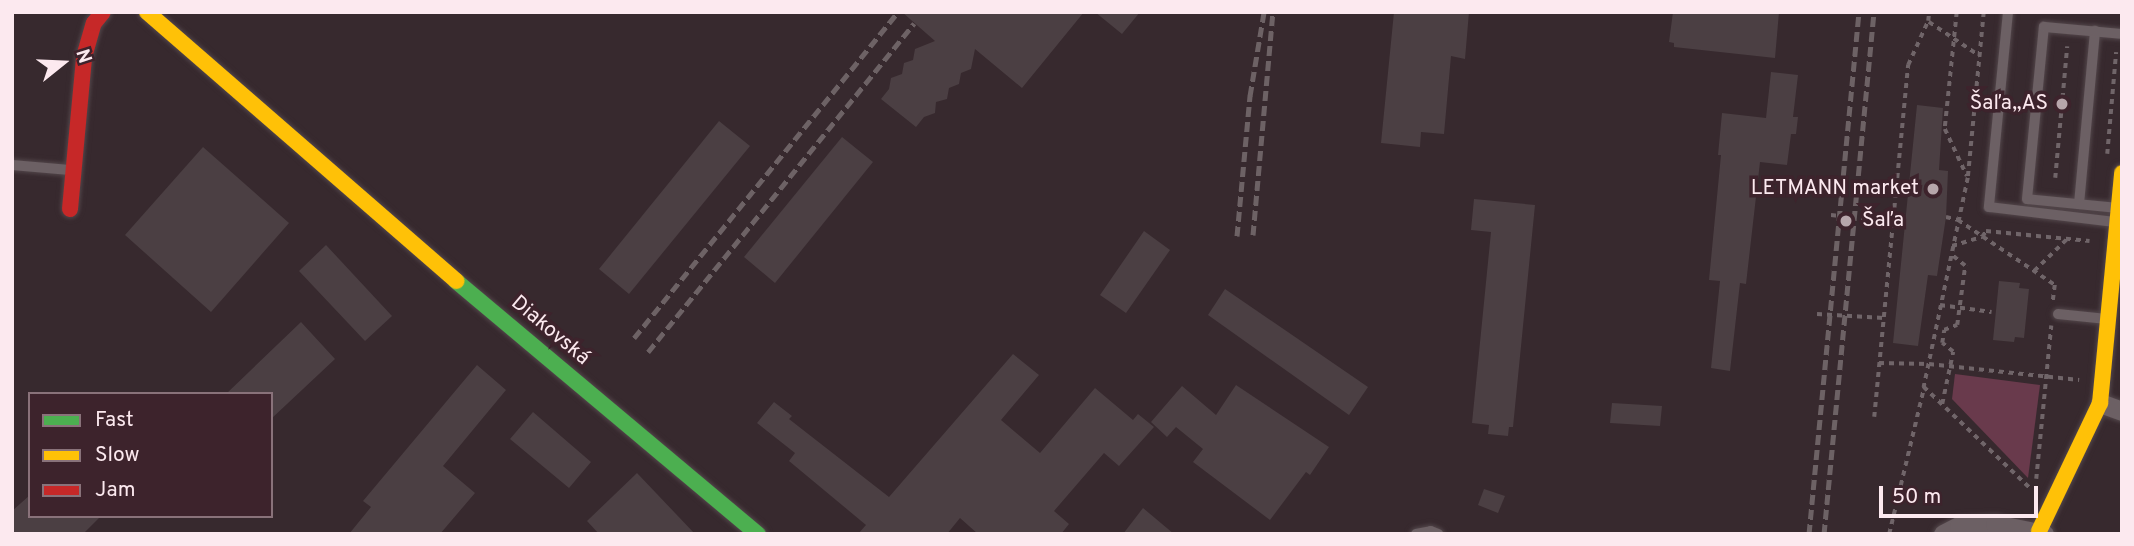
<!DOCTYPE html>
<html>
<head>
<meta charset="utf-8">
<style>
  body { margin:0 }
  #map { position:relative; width:2134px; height:546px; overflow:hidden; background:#37292e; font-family:Overpass,sans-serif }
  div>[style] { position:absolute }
  .green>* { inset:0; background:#693a4c }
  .building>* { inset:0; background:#4b3f43 }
  .path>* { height:3.5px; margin-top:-1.75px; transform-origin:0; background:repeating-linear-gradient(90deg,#706569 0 5px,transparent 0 10px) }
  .roads { filter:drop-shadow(0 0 2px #52464a) drop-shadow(0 0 2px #52464a) }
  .lane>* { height:10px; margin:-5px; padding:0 5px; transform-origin:5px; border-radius:5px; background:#6c6064 }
  .street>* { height:19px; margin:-9.5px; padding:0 9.5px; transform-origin:9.5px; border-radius:9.5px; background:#6c6064 }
  .fast>* { height:16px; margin:-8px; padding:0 8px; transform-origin:8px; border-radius:8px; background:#4caf50 }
  .slow>* { height:16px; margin:-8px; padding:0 8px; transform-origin:8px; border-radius:8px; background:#ffc107 }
  .jam>* { height:16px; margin:-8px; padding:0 8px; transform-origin:8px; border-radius:8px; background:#c62828 }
  .rail>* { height:5px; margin-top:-2.5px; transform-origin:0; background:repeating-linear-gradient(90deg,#6d6265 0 10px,transparent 0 15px) }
  .dots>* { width:19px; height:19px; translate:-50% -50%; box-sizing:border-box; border:4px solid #3d232c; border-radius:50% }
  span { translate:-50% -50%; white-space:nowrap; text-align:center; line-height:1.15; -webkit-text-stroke:7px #3d232c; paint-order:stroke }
  .poi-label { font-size:21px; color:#fce9ef }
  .right { translate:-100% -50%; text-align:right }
  .left { translate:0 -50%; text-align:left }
  .street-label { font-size:21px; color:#fce9ef }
  .frame { position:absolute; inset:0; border:14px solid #fce9ef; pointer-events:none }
  .legend { position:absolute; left:28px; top:392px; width:245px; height:126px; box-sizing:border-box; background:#3d232c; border:2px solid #89727a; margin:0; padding:9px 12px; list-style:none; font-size:21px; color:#fce9ef }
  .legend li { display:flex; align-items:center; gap:14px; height:35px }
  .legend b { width:35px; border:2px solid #89727a }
  .north { position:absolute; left:28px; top:28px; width:70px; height:70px; -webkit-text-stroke:5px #3d232c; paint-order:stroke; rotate:72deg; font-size:19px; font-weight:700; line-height:28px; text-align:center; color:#fce9ef }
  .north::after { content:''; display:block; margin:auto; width:24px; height:32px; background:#fce9ef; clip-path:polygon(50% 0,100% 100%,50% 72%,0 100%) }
  .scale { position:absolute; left:1879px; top:486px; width:159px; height:32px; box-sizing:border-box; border:4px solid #fce9ef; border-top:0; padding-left:9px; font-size:21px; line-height:24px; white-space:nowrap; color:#fce9ef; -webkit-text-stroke:5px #3d232c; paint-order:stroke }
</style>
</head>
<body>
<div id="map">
  <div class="green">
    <div style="clip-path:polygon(1955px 374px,2040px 385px,2028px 478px,1952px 399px)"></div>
  </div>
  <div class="building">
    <div style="clip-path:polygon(902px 12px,1084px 12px,1022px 88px,975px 49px,971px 69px,961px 73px,959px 84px,949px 88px,947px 99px,936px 102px,935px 113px,924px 117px,916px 127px,881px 99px,889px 89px,891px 78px,902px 74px,904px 63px,913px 60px,915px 49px,935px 41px)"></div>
    <div style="clip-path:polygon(1095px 12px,1140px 12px,1122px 34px)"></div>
    <div style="clip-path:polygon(1394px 12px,1469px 12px,1465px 59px,1451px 56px,1444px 134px,1421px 132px,1420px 147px,1381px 143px)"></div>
    <div style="clip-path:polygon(1673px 12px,1779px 12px,1775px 58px,1674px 47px,1674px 43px,1669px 42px)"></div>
    <div style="clip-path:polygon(1771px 72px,1798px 75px,1793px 117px,1798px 117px,1796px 134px,1791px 134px,1787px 165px,1760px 162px,1746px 284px,1740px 283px,1730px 371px,1711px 368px,1720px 281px,1709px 280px,1721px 155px,1718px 155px,1722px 113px,1766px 118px)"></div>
    <div style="clip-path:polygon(1917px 105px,1943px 108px,1939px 170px,1948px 171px,1946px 217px,1937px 276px,1928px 275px,1918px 346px,1893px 343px)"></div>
    <div style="clip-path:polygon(719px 121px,750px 146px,629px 294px,599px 269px)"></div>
    <div style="clip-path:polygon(842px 137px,873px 162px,775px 283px,744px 257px)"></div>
    <div style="clip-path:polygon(203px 147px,289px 223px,211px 312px,125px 235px)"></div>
    <div style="clip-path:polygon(1474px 199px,1535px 205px,1513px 427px,1509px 427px,1508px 436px,1488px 434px,1489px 425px,1472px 423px,1491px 232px,1471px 230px)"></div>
    <div style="clip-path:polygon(1144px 231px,1170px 250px,1126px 313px,1100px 295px)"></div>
    <div style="clip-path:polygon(326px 245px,392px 316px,365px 341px,299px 271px)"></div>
    <div style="clip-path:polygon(1999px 281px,2020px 283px,2019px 288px,2029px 289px,2024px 338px,2015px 337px,2014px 342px,1993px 340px)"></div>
    <div style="clip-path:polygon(1225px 289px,1368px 387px,1349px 415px,1208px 315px)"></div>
    <div style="clip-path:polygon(301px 322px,335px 359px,271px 419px,271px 394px,226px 394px)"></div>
    <div style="clip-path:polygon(1013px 354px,1039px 375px,1001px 420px,1040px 453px,1095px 388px,1133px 420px,1138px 414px,1154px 427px,1119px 466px,1104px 453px,1054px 511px,1069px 524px,1061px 534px,978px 534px,960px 518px,947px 534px,858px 534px,866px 525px,789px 461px,795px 453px,757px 423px,774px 402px,792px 416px,789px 419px,889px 497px)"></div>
    <div style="clip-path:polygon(477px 365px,506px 390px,443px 466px,475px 493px,440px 534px,349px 534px,371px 507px,363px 501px)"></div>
    <div style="clip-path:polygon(1236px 385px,1329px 447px,1310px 475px,1306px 472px,1270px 520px,1193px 462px,1203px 449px,1176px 427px,1167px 437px,1151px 422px,1182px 386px,1216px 415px)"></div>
    <div style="clip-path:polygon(1612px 403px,1662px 406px,1660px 426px,1610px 423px)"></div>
    <div style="clip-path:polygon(533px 412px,591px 462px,569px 488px,510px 439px)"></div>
    <div style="clip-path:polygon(637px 473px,695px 534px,599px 534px,587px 521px)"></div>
    <div style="clip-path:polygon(1484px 489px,1505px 496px,1498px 513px,1478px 505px)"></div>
    <div style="clip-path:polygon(30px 495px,30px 516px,101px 516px,83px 534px,12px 534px,12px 511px)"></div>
    <div style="clip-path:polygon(1143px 508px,1174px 534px,1123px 534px)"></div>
  </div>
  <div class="path">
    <div style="left:1957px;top:12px;width:118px;rotate:95.9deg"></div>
    <div style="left:1945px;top:129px;width:52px;rotate:64.9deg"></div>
    <div style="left:1984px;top:12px;width:167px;rotate:95.5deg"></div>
    <div style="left:1968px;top:178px;width:214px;rotate:101.9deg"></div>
    <div style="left:1924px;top:387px;width:149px;rotate:43.6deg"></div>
    <div style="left:1929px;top:22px;width:61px;rotate:33.7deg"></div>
    <div style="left:2107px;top:154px;width:102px;rotate:-85deg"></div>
    <div style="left:2055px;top:178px;width:132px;rotate:-84.8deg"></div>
    <div style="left:1894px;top:214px;width:10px;rotate:6deg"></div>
    <div style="left:1831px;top:215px;width:62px;rotate:6.4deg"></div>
    <div style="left:1946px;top:217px;width:12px;rotate:14deg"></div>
    <div style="left:1958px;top:220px;width:117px;rotate:33.8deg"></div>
    <div style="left:2055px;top:285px;width:16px;rotate:97deg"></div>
    <div style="left:1952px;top:246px;width:31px;rotate:-17deg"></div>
    <div style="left:1982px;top:237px;width:7px;rotate:-56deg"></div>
    <div style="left:1986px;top:231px;width:104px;rotate:5.5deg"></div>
    <div style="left:2034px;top:271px;width:46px;rotate:-44.1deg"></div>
    <div style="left:1940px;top:305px;width:52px;rotate:7.7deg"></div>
    <div style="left:1817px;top:314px;width:67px;rotate:3.4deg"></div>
    <div style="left:1879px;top:363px;width:50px;rotate:1.1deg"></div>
    <div style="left:1929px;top:364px;width:151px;rotate:6.1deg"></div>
    <div style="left:1942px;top:404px;width:53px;rotate:-78.1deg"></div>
    <div style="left:1953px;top:352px;width:14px;rotate:-141deg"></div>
    <div style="left:1942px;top:343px;width:13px;rotate:-81deg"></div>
    <div style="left:1944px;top:330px;width:14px;rotate:-21deg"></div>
    <div style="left:1957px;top:325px;width:60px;rotate:-82.3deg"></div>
    <div style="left:1965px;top:266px;width:19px;rotate:-141deg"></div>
    <div style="left:1874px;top:417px;width:354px;rotate:-84.5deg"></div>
    <div style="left:1908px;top:65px;width:48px;rotate:-65.6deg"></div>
    <div style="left:1928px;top:21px;width:9px;rotate:-84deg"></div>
    <div style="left:2036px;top:479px;width:154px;rotate:-84.4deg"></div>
    <div style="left:1889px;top:534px;width:151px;rotate:-76.6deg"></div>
  </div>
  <div class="roads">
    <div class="lane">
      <div style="left:2008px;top:12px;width:196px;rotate:95.6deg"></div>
      <div style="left:1989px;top:207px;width:126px;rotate:6.8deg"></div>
      <div style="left:12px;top:165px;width:58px;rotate:4.9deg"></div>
      <div style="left:2079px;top:204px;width:174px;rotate:-84.7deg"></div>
      <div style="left:2118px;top:208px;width:91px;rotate:-174.4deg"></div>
      <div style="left:2027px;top:199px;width:173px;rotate:-84.4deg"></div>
      <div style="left:2044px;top:27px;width:78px;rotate:5.1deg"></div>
      <div style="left:2058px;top:314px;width:49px;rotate:5.8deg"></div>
      <div style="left:1416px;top:534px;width:15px;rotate:-11deg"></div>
      <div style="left:1431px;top:531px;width:8px;rotate:23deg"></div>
    </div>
    <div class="street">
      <div style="left:2100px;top:403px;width:23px;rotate:20deg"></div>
      <div style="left:1943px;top:534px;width:18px;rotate:-27deg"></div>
      <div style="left:1959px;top:526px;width:36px;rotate:-3deg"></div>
      <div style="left:1995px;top:524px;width:50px;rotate:11.5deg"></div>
    </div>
    <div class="fast">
      <div style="left:456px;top:281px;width:394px;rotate:40deg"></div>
    </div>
    <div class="slow">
      <div style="left:147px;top:12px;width:410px;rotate:41deg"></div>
      <div style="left:2039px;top:531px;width:142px;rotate:-64.5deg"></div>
      <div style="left:2100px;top:403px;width:231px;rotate:-84.5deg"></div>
    </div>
    <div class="jam">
      <div style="left:70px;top:209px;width:153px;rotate:-84.7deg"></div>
      <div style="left:84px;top:57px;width:35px;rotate:-74deg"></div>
      <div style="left:94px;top:23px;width:14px;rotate:-51deg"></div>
    </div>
  </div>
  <div class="rail">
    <div style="left:1253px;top:235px;width:224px;rotate:-84.9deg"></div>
    <div style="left:1237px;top:236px;width:141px;rotate:-84.7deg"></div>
    <div style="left:1250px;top:96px;width:85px;rotate:-80.5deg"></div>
    <div style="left:634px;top:338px;width:419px;rotate:-51deg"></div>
    <div style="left:648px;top:352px;width:423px;rotate:-51deg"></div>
    <div style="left:1809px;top:534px;width:524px;rotate:-84.53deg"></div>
    <div style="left:1824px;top:534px;width:524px;rotate:-84.53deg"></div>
  </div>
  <div class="dots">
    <div style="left:2062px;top:104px;background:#b7a6ab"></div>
    <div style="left:1933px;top:189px;background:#b7a6ab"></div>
    <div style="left:1846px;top:221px;background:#b7a6ab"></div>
  </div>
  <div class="poi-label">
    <span class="right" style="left:2048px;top:104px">Šaľa,,AS</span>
    <span class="right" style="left:1919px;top:189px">LETMANN market</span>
    <span class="left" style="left:1862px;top:221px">Šaľa</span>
  </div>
  <div class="street-label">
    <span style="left:550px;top:331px;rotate:40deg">Diakovská</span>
  </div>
  <div class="frame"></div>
  <ul class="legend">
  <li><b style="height:9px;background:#4caf50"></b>Fast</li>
  <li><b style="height:9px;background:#ffc107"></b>Slow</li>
  <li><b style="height:9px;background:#c62828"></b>Jam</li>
  </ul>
  <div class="north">N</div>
  <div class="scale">50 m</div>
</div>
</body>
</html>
